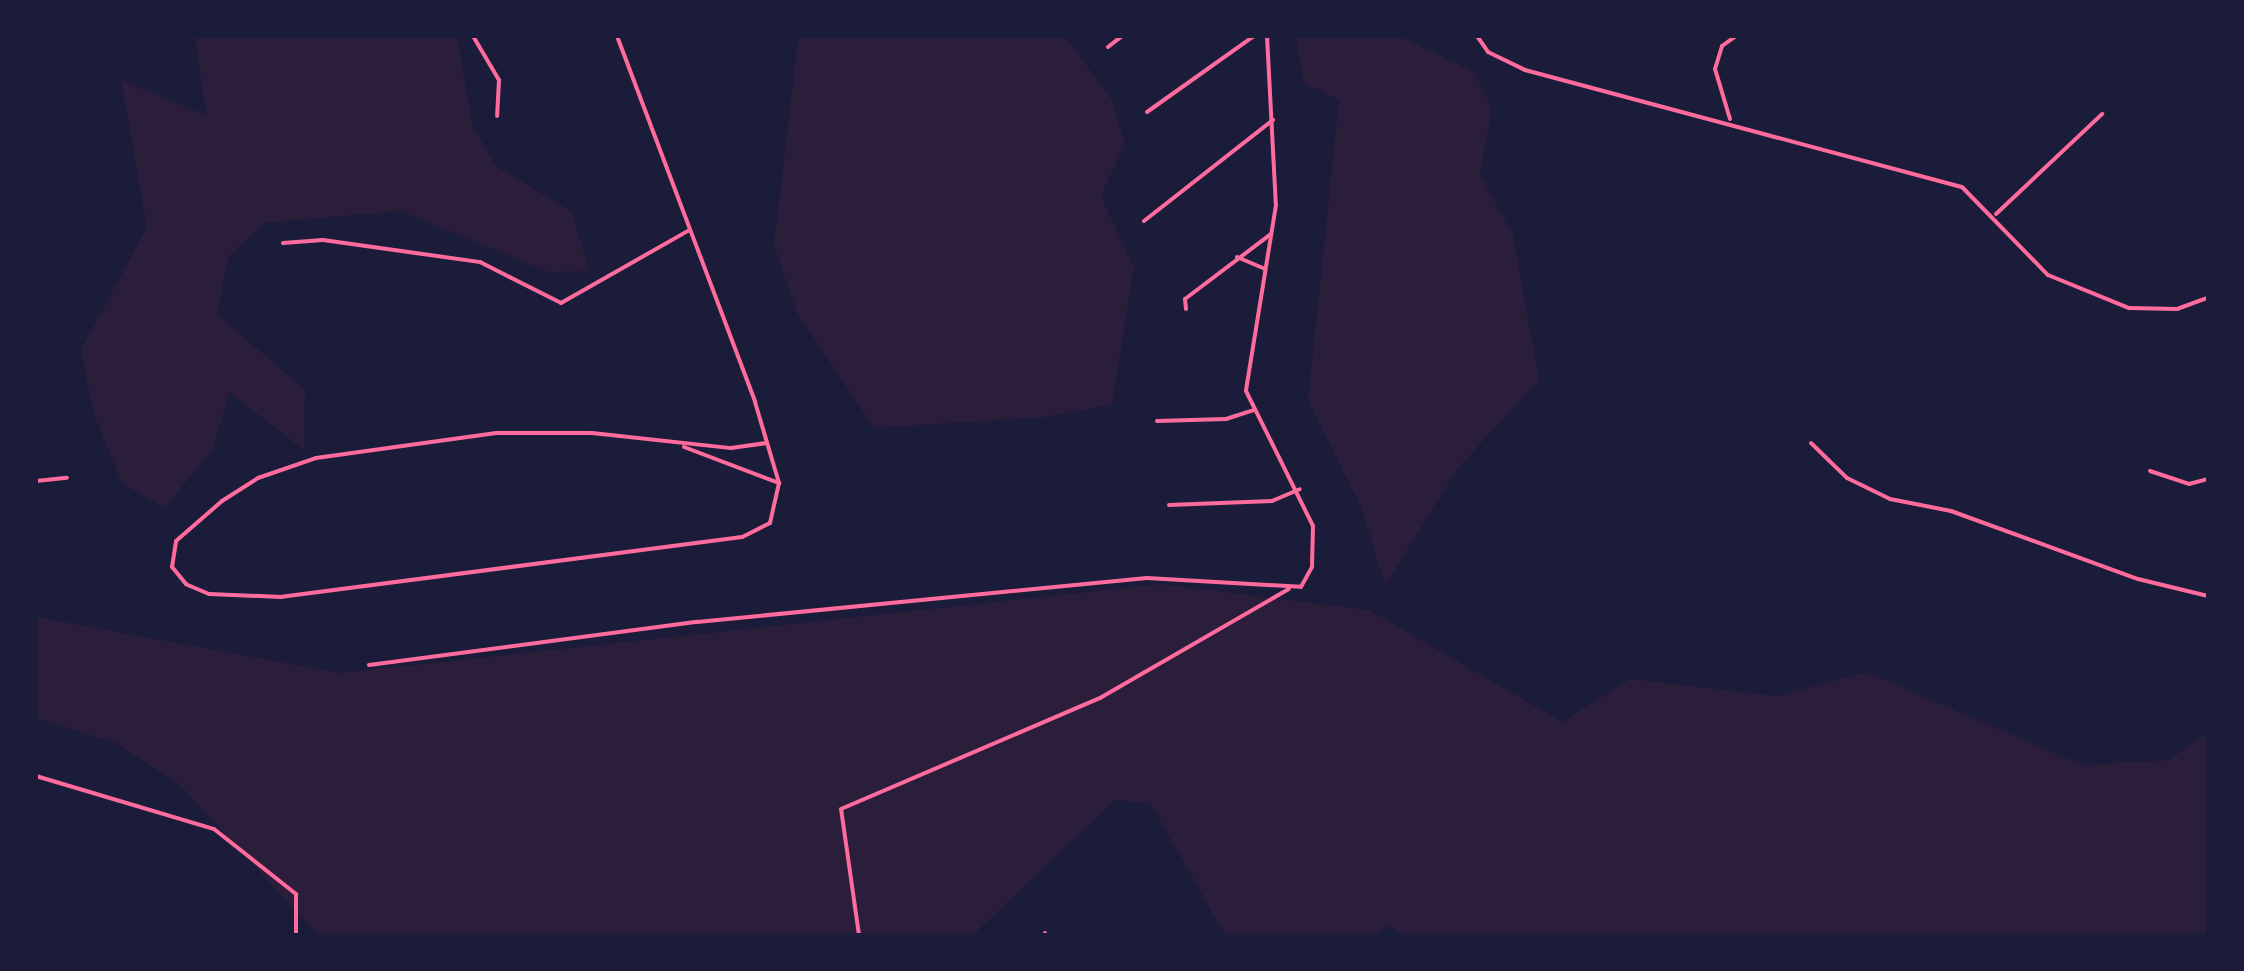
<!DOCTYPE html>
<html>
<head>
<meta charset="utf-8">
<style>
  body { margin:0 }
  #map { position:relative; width:2244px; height:971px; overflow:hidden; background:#1b1b3a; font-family:Poppins,sans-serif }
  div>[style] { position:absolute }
  .green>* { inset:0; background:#2a1e3b }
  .minor>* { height:4px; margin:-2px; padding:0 2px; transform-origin:2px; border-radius:2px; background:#ff6b9d }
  span { translate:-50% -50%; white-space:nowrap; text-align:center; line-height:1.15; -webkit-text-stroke:8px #1b1b3a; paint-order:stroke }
  .frame { position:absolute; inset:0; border:38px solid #1b1b3a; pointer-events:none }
</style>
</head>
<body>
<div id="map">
  <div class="green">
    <div style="clip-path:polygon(195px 36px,457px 36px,472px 124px,496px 166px,572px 212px,589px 271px,549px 272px,400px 211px,264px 223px,228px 257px,217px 314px,305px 390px,304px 450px,229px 392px,213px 450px,164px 508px,122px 483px,94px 415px,81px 350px,147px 227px,121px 80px,206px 115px)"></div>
    <div style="clip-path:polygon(792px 36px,1065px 36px,1112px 100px,1125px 144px,1101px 196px,1134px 267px,1112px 404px,1046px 417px,874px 428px,797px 313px,774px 245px,798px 39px)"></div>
    <div style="clip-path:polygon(1296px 36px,1399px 36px,1474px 72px,1492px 109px,1480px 174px,1513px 235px,1539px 380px,1458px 468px,1385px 586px,1361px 507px,1308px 400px,1339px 100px,1304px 83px)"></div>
    <div style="clip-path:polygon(1161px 584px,1369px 610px,1562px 722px,1630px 679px,1777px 696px,1867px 672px,2082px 765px,2169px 760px,2208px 732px,2208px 935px,1403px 935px,1390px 925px,1373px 935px,1225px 935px,1151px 804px,1115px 800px,973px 935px,318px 935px,179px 784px,116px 743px,36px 718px,36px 617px,340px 673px)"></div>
  </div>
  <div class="minor">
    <div style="left:473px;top:36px;width:51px;rotate:59.4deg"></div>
    <div style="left:499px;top:80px;width:36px;rotate:93deg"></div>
    <div style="left:617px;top:36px;width:391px;rotate:69.3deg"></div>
    <div style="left:755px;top:402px;width:84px;rotate:73.5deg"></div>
    <div style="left:779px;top:483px;width:41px;rotate:102.7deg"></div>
    <div style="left:770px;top:523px;width:31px;rotate:153deg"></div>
    <div style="left:742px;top:537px;width:464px;rotate:172.6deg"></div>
    <div style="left:282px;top:597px;width:73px;rotate:-177.6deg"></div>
    <div style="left:209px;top:594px;width:25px;rotate:-157deg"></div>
    <div style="left:186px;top:584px;width:22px;rotate:-129deg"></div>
    <div style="left:172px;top:567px;width:26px;rotate:-81deg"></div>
    <div style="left:176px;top:541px;width:61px;rotate:-41deg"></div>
    <div style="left:222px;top:501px;width:43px;rotate:-32.6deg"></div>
    <div style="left:258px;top:478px;width:61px;rotate:-19deg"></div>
    <div style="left:316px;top:458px;width:182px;rotate:-7.9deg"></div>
    <div style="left:496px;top:433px;width:96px"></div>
    <div style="left:592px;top:433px;width:140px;rotate:6.2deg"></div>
    <div style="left:731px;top:448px;width:36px;rotate:-8deg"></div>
    <div style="left:1267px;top:36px;width:169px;rotate:87deg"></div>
    <div style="left:1276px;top:205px;width:188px;rotate:99.2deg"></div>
    <div style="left:1246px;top:391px;width:151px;rotate:63.6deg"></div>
    <div style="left:1313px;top:526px;width:41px;rotate:91.4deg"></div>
    <div style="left:1312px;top:567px;width:23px;rotate:119deg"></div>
    <div style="left:1477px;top:36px;width:19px;rotate:55deg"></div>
    <div style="left:1488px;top:52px;width:41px;rotate:25.9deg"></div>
    <div style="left:1525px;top:70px;width:452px;rotate:15deg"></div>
    <div style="left:1962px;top:187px;width:123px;rotate:45.7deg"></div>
    <div style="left:2048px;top:275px;width:87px;rotate:22.2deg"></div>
    <div style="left:2129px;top:308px;width:48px;rotate:1.2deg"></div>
    <div style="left:2177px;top:309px;width:33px;rotate:-20deg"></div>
    <div style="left:1108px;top:47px;width:18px;rotate:-38deg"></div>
    <div style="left:1147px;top:112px;width:131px;rotate:-35.4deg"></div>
    <div style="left:1730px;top:119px;width:52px;rotate:-106.7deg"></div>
    <div style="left:1715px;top:69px;width:24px;rotate:-73deg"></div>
    <div style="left:1722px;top:46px;width:17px;rotate:-36deg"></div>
    <div style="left:1996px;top:214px;width:146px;rotate:-43.3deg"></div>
    <div style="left:1144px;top:221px;width:164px;rotate:-38.1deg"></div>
    <div style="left:283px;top:243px;width:40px;rotate:-4.3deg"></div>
    <div style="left:323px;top:240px;width:159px;rotate:8deg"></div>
    <div style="left:480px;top:262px;width:91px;rotate:26.8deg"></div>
    <div style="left:561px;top:303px;width:146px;rotate:-29.6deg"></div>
    <div style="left:1237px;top:257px;width:30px;rotate:23deg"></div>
    <div style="left:1186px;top:309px;width:10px;rotate:-96deg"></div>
    <div style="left:1185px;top:299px;width:108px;rotate:-37.1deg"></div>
    <div style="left:1157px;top:421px;width:69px;rotate:-1.7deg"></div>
    <div style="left:1226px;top:419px;width:29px;rotate:-18deg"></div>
    <div style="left:1811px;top:443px;width:50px;rotate:44.2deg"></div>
    <div style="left:1847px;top:478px;width:48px;rotate:26deg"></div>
    <div style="left:1890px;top:499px;width:62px;rotate:11.1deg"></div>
    <div style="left:1951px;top:511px;width:199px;rotate:20deg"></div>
    <div style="left:2138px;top:579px;width:72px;rotate:13.7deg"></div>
    <div style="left:684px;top:447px;width:102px;rotate:20.8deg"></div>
    <div style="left:2150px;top:471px;width:41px;rotate:18.4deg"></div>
    <div style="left:2189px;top:484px;width:20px;rotate:-15deg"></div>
    <div style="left:36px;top:481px;width:31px;rotate:-6deg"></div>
    <div style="left:1169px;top:505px;width:103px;rotate:-2.2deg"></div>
    <div style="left:1272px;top:501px;width:30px;rotate:-23deg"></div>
    <div style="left:369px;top:665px;width:331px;rotate:-7.5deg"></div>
    <div style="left:697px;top:622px;width:452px;rotate:-5.6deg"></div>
    <div style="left:1147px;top:578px;width:154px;rotate:3.3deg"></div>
    <div style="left:36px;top:776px;width:186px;rotate:16.6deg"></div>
    <div style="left:214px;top:829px;width:105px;rotate:38.4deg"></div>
    <div style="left:296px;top:894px;width:41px;rotate:90deg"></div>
    <div style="left:1045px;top:933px;width:2px;rotate:90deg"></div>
    <div style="left:859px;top:935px;width:127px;rotate:-98.1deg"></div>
    <div style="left:841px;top:809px;width:282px;rotate:-23.2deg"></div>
    <div style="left:1100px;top:698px;width:218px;rotate:-30deg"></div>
  </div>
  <div class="frame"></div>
</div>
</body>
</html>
